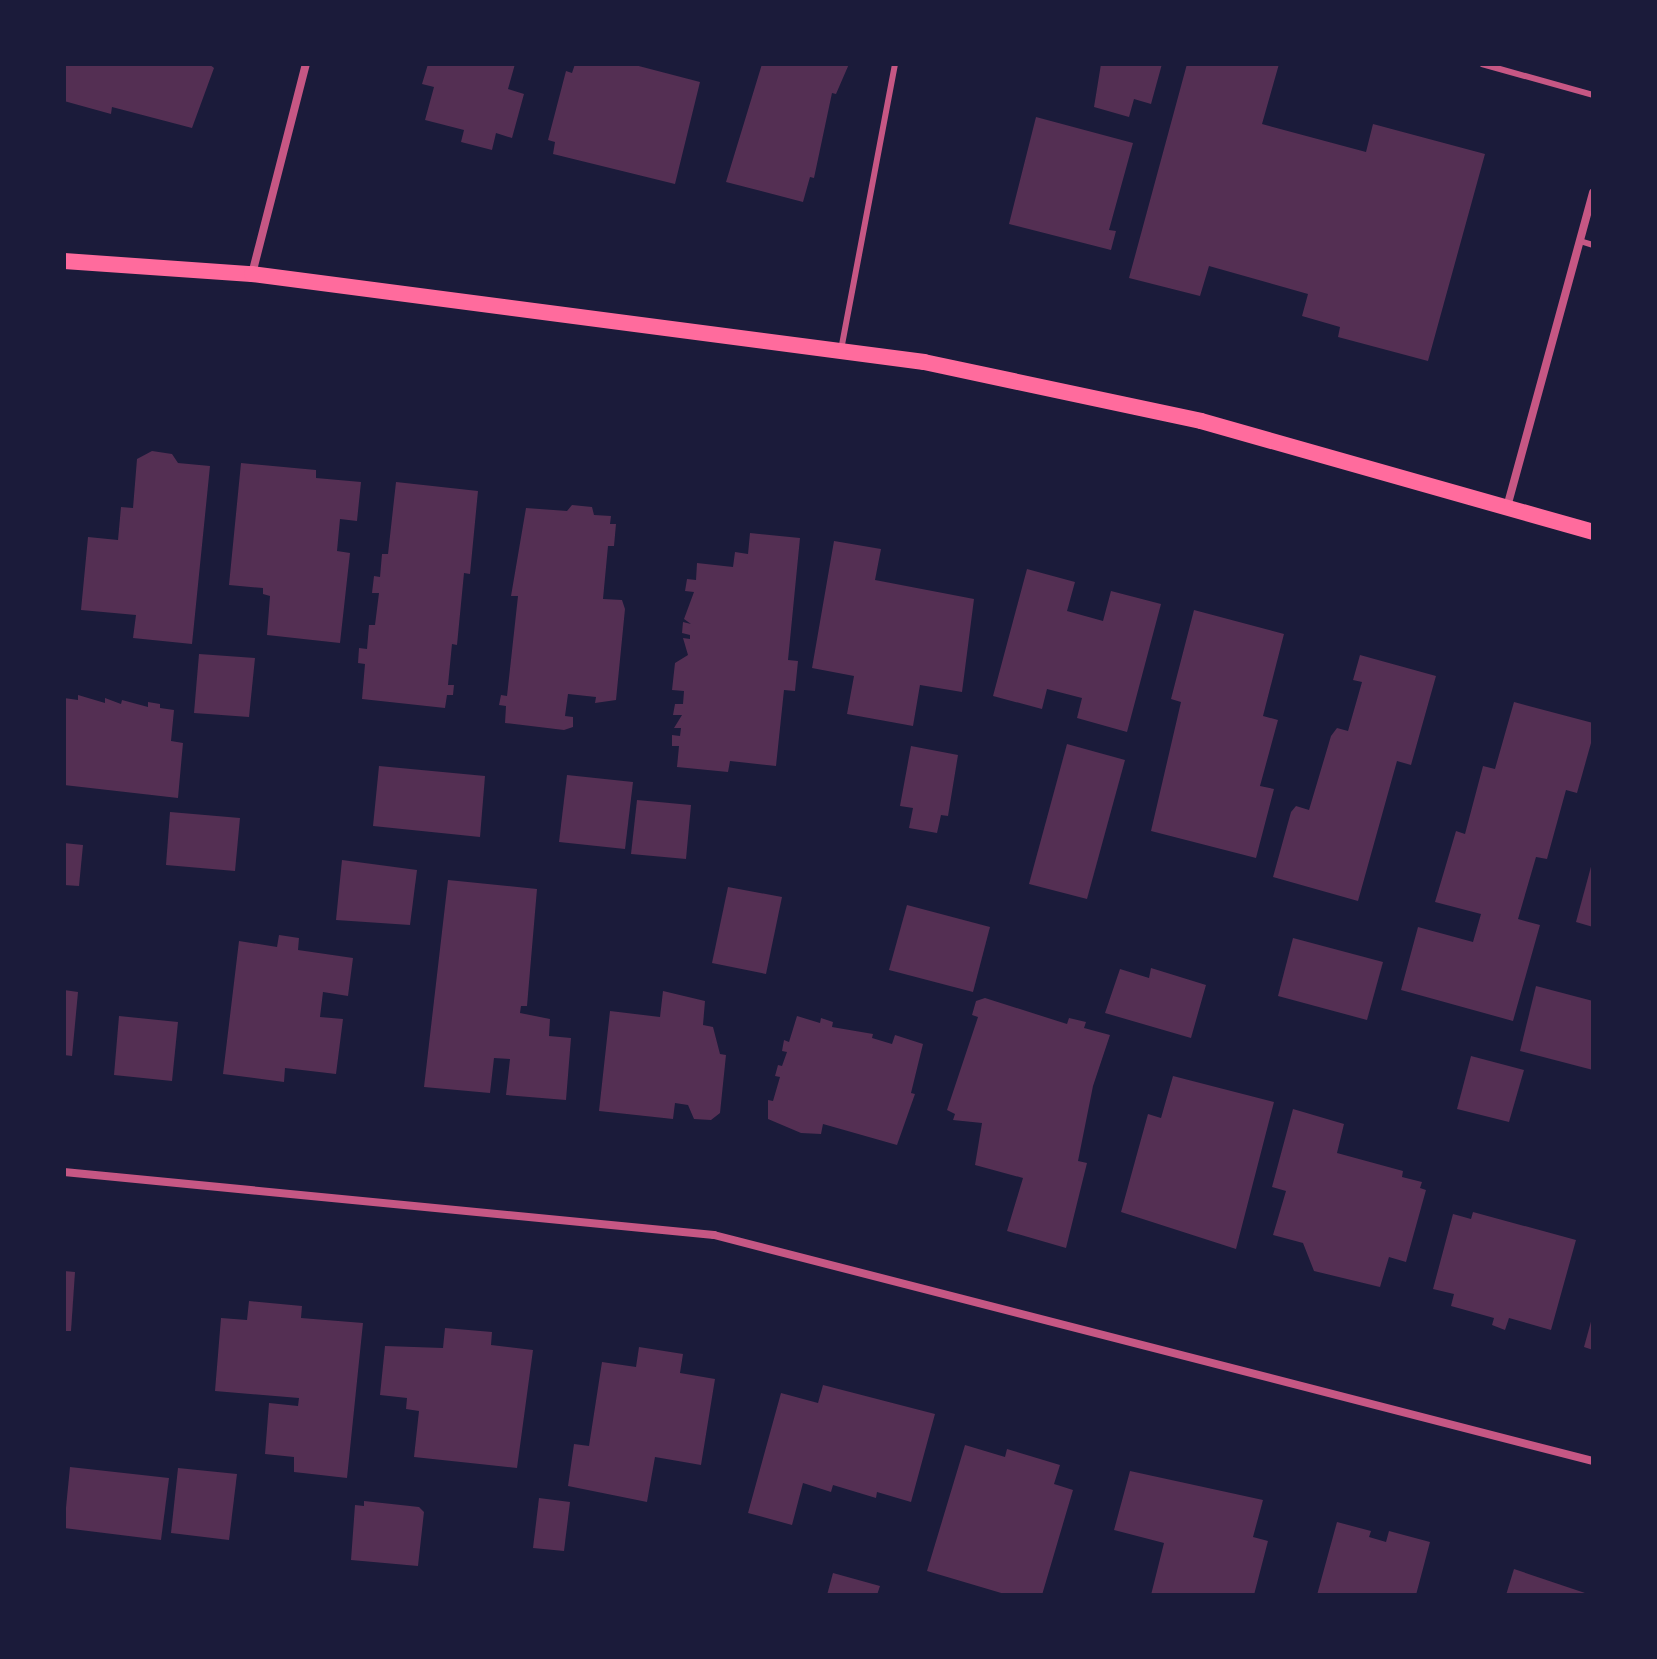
<!DOCTYPE html>
<html>
<head>
<meta charset="utf-8">
<style>
  body { margin:0 }
  #map { position:relative; width:1657px; height:1659px; overflow:hidden; background:#1b1b3a; font-family:"Space Grotesk",sans-serif }
  div>[style] { position:absolute }
  .building>* { inset:0; background:#542f53 }
  .service>* { height:6px; margin:-3px; padding:0 3px; transform-origin:3px; border-radius:3px; background:#c65784 }
  .minor>* { height:8px; margin:-4px; padding:0 4px; transform-origin:4px; border-radius:4px; background:#c65784 }
  .secondary>* { height:16px; margin:-8px; padding:0 8px; transform-origin:8px; border-radius:8px; background:#ff6b9d }
  span { translate:-50% -50%; white-space:nowrap; text-align:center; line-height:1.15; -webkit-text-stroke:7px #1b1b3a; paint-order:stroke }
  .frame { position:absolute; inset:0; border:66px solid #1b1b3a; pointer-events:none }
</style>
</head>
<body>
<div id="map">
  <div class="building">
    <div style="clip-path:polygon(64px 64px,209px 64px,214px 68px,192px 128px,112px 107px,111px 114px,64px 101px)"></div>
    <div style="clip-path:polygon(428px 64px,515px 64px,508px 89px,524px 94px,512px 138px,496px 133px,492px 150px,461px 142px,464px 130px,425px 120px,434px 87px,422px 84px)"></div>
    <div style="clip-path:polygon(575px 64px,631px 64px,700px 82px,675px 184px,553px 154px,555px 142px,548px 140px,566px 71px,572px 73px)"></div>
    <div style="clip-path:polygon(762px 64px,849px 64px,836px 94px,832px 93px,814px 178px,810px 177px,803px 202px,726px 182px)"></div>
    <div style="clip-path:polygon(1101px 64px,1162px 64px,1151px 104px,1134px 99px,1129px 117px,1094px 107px)"></div>
    <div style="clip-path:polygon(1187px 64px,1279px 64px,1262px 124px,1366px 152px,1373px 124px,1485px 154px,1428px 361px,1338px 337px,1340px 327px,1302px 316px,1308px 294px,1209px 266px,1200px 296px,1129px 278px)"></div>
    <div style="clip-path:polygon(1036px 117px,1133px 143px,1109px 230px,1116px 231px,1111px 250px,1009px 224px)"></div>
    <div style="clip-path:polygon(152px 451px,172px 454px,178px 463px,210px 466px,192px 644px,133px 638px,136px 615px,81px 610px,88px 537px,118px 540px,121px 507px,133px 508px,137px 459px)"></div>
    <div style="clip-path:polygon(241px 463px,316px 470px,316px 478px,361px 482px,357px 521px,340px 519px,337px 551px,350px 553px,340px 643px,267px 635px,270px 596px,263px 594px,263px 588px,229px 585px)"></div>
    <div style="clip-path:polygon(396px 482px,478px 491px,470px 574px,464px 573px,457px 645px,452px 644px,448px 685px,454px 685px,453px 695px,447px 695px,445px 708px,362px 699px,365px 664px,358px 663px,359px 648px,367px 649px,369px 625px,375px 625px,379px 593px,372px 593px,374px 576px,380px 577px,382px 554px,388px 554px)"></div>
    <div style="clip-path:polygon(572px 505px,592px 507px,594px 515px,611px 516px,610px 524px,616px 524px,614px 546px,608px 546px,603px 599px,622px 600px,625px 609px,616px 700px,595px 703px,596px 697px,568px 694px,565px 716px,573px 717px,573px 727px,564px 730px,505px 723px,506px 706px,499px 705px,501px 695px,507px 696px,518px 596px,511px 596px,526px 508px,567px 511px)"></div>
    <div style="clip-path:polygon(750px 533px,800px 538px,788px 660px,798px 661px,795px 691px,784px 690px,776px 766px,730px 761px,728px 772px,677px 767px,679px 746px,672px 746px,672px 735px,680px 736px,681px 728px,674px 728px,682px 715px,673px 715px,675px 704px,683px 704px,684px 691px,672px 690px,675px 663px,688px 655px,683px 638px,690px 639px,690px 635px,682px 633px,683px 622px,691px 624px,684px 619px,694px 592px,685px 591px,687px 579px,696px 580px,697px 563px,733px 567px,735px 552px,748px 554px)"></div>
    <div style="clip-path:polygon(834px 541px,881px 549px,875px 580px,974px 599px,962px 692px,920px 685px,913px 726px,847px 714px,854px 676px,812px 668px)"></div>
    <div style="clip-path:polygon(1027px 569px,1075px 582px,1067px 611px,1103px 621px,1111px 591px,1161px 604px,1127px 732px,1077px 718px,1082px 698px,1047px 689px,1042px 709px,993px 696px)"></div>
    <div style="clip-path:polygon(1194px 610px,1284px 634px,1263px 716px,1278px 720px,1260px 786px,1274px 789px,1256px 858px,1151px 831px,1181px 702px,1171px 699px)"></div>
    <div style="clip-path:polygon(199px 654px,255px 658px,249px 717px,194px 713px)"></div>
    <div style="clip-path:polygon(1360px 655px,1436px 676px,1411px 765px,1397px 761px,1358px 901px,1273px 877px,1291px 812px,1296px 806px,1309px 810px,1331px 736px,1337px 728px,1348px 731px,1362px 682px,1353px 680px)"></div>
    <div style="clip-path:polygon(78px 695px,105px 703px,105px 698px,121px 704px,122px 700px,148px 707px,148px 702px,160px 704px,160px 708px,174px 710px,171px 741px,183px 743px,178px 798px,64px 785px,64px 698px,78px 700px)"></div>
    <div style="clip-path:polygon(1514px 702px,1593px 723px,1593px 736px,1577px 793px,1566px 790px,1547px 859px,1536px 857px,1518px 919px,1540px 925px,1513px 1021px,1401px 990px,1418px 927px,1473px 942px,1481px 914px,1435px 902px,1456px 831px,1465px 834px,1483px 766px,1495px 769px)"></div>
    <div style="clip-path:polygon(1067px 744px,1125px 760px,1087px 899px,1029px 884px)"></div>
    <div style="clip-path:polygon(911px 746px,958px 755px,948px 816px,941px 815px,937px 833px,909px 828px,913px 808px,900px 806px)"></div>
    <div style="clip-path:polygon(379px 766px,485px 776px,480px 837px,373px 826px)"></div>
    <div style="clip-path:polygon(567px 775px,633px 782px,625px 849px,559px 842px)"></div>
    <div style="clip-path:polygon(637px 800px,691px 805px,686px 859px,631px 854px)"></div>
    <div style="clip-path:polygon(170px 812px,240px 818px,235px 871px,166px 865px)"></div>
    <div style="clip-path:polygon(64px 843px,83px 845px,79px 886px,64px 885px)"></div>
    <div style="clip-path:polygon(342px 860px,417px 870px,410px 925px,336px 920px)"></div>
    <div style="clip-path:polygon(1592px 863px,1593px 863px,1593px 927px,1576px 922px)"></div>
    <div style="clip-path:polygon(448px 880px,537px 889px,527px 1006px,521px 1006px,520px 1013px,550px 1019px,549px 1036px,571px 1038px,566px 1100px,506px 1095px,510px 1059px,494px 1058px,490px 1093px,424px 1087px)"></div>
    <div style="clip-path:polygon(728px 887px,782px 897px,766px 974px,712px 963px)"></div>
    <div style="clip-path:polygon(907px 905px,990px 927px,973px 992px,889px 970px)"></div>
    <div style="clip-path:polygon(279px 935px,299px 938px,298px 950px,353px 958px,348px 996px,323px 992px,320px 1017px,343px 1019px,336px 1074px,285px 1068px,284px 1082px,223px 1074px,239px 941px,277px 947px)"></div>
    <div style="clip-path:polygon(1293px 938px,1383px 962px,1367px 1020px,1278px 996px)"></div>
    <div style="clip-path:polygon(1151px 968px,1206px 985px,1191px 1038px,1105px 1013px,1120px 969px,1149px 978px)"></div>
    <div style="clip-path:polygon(1536px 986px,1593px 1001px,1593px 1070px,1520px 1051px)"></div>
    <div style="clip-path:polygon(64px 990px,78px 992px,72px 1056px,64px 1055px)"></div>
    <div style="clip-path:polygon(663px 991px,705px 1001px,703px 1025px,713px 1027px,720px 1054px,726px 1055px,720px 1113px,711px 1120px,694px 1119px,688px 1105px,675px 1103px,673px 1119px,599px 1111px,610px 1011px,660px 1017px)"></div>
    <div style="clip-path:polygon(985px 998px,1067px 1024px,1069px 1018px,1086px 1022px,1084px 1028px,1110px 1035px,1093px 1086px,1078px 1161px,1087px 1163px,1066px 1248px,1007px 1231px,1023px 1178px,975px 1165px,982px 1123px,953px 1120px,955px 1114px,947px 1110px,978px 1017px,972px 1015px,976px 1001px)"></div>
    <div style="clip-path:polygon(119px 1016px,178px 1022px,172px 1081px,114px 1075px)"></div>
    <div style="clip-path:polygon(797px 1016px,820px 1023px,821px 1018px,833px 1022px,832px 1027px,873px 1034px,872px 1038px,892px 1044px,895px 1035px,923px 1044px,911px 1093px,915px 1094px,897px 1145px,823px 1124px,821px 1134px,801px 1133px,768px 1119px,768px 1100px,773px 1101px,780px 1077px,775px 1076px,778px 1065px,782px 1066px,787px 1052px,782px 1051px,784px 1040px,789px 1042px)"></div>
    <div style="clip-path:polygon(1471px 1056px,1524px 1070px,1509px 1122px,1457px 1109px)"></div>
    <div style="clip-path:polygon(1173px 1076px,1274px 1102px,1236px 1249px,1121px 1212px,1148px 1114px,1161px 1118px)"></div>
    <div style="clip-path:polygon(1293px 1109px,1344px 1124px,1337px 1153px,1403px 1171px,1402px 1177px,1422px 1182px,1420px 1188px,1426px 1190px,1406px 1262px,1389px 1257px,1380px 1287px,1314px 1271px,1303px 1243px,1273px 1235px,1286px 1191px,1272px 1187px)"></div>
    <div style="clip-path:polygon(1473px 1212px,1576px 1240px,1551px 1330px,1509px 1318px,1505px 1330px,1492px 1325px,1494px 1318px,1451px 1306px,1454px 1294px,1433px 1289px,1453px 1214px,1471px 1219px)"></div>
    <div style="clip-path:polygon(64px 1271px,75px 1272px,71px 1331px,64px 1331px)"></div>
    <div style="clip-path:polygon(249px 1301px,302px 1306px,301px 1318px,363px 1323px,347px 1478px,294px 1472px,294px 1457px,265px 1454px,269px 1403px,298px 1406px,299px 1398px,215px 1391px,221px 1318px,247px 1320px)"></div>
    <div style="clip-path:polygon(1592px 1318px,1593px 1318px,1593px 1350px,1584px 1347px)"></div>
    <div style="clip-path:polygon(445px 1328px,492px 1332px,491px 1345px,533px 1350px,517px 1468px,414px 1457px,419px 1411px,406px 1409px,407px 1398px,380px 1395px,385px 1346px,443px 1348px)"></div>
    <div style="clip-path:polygon(639px 1347px,683px 1354px,680px 1373px,715px 1379px,701px 1465px,655px 1457px,647px 1502px,568px 1486px,574px 1444px,589px 1446px,602px 1362px,636px 1367px)"></div>
    <div style="clip-path:polygon(823px 1385px,935px 1414px,911px 1502px,877px 1492px,876px 1498px,833px 1485px,831px 1492px,803px 1483px,792px 1525px,748px 1513px,781px 1393px,818px 1403px)"></div>
    <div style="clip-path:polygon(965px 1445px,1005px 1457px,1007px 1449px,1060px 1465px,1054px 1484px,1073px 1490px,1042px 1595px,1008px 1595px,927px 1571px)"></div>
    <div style="clip-path:polygon(70px 1467px,169px 1478px,161px 1540px,64px 1528px)"></div>
    <div style="clip-path:polygon(178px 1468px,237px 1474px,229px 1540px,171px 1533px)"></div>
    <div style="clip-path:polygon(1130px 1471px,1263px 1500px,1253px 1537px,1268px 1541px,1254px 1595px,1151px 1595px,1164px 1543px,1114px 1530px)"></div>
    <div style="clip-path:polygon(539px 1498px,570px 1502px,564px 1551px,533px 1548px)"></div>
    <div style="clip-path:polygon(364px 1501px,419px 1507px,424px 1512px,418px 1566px,351px 1560px,355px 1505px,364px 1506px)"></div>
    <div style="clip-path:polygon(1337px 1522px,1371px 1531px,1369px 1537px,1386px 1542px,1389px 1531px,1430px 1542px,1416px 1595px,1317px 1595px)"></div>
    <div style="clip-path:polygon(1514px 1569px,1588px 1594px,1588px 1595px,1506px 1595px)"></div>
    <div style="clip-path:polygon(833px 1573px,880px 1586px,877px 1595px,827px 1595px)"></div>
  </div>
  <div class="service">
    <div style="left:1482px;top:64px;width:115px;rotate:15.6deg"></div>
    <div style="left:1580px;top:241px;width:14px;rotate:17deg"></div>
    <div style="left:841px;top:350px;width:291px;rotate:-79.3deg"></div>
  </div>
  <div class="minor">
    <div style="left:252px;top:274px;width:217px;rotate:-75.6deg"></div>
    <div style="left:1507px;top:507px;width:326px;rotate:-74.7deg"></div>
    <div style="left:64px;top:1172px;width:653px;rotate:5.54deg"></div>
    <div style="left:714px;top:1235px;width:908px;rotate:14.42deg"></div>
  </div>
  <div class="secondary">
    <div style="left:64px;top:261px;width:188px;rotate:4deg"></div>
    <div style="left:252px;top:274px;width:678px;rotate:7.46deg"></div>
    <div style="left:924px;top:362px;width:283px;rotate:12deg"></div>
    <div style="left:1201px;top:421px;width:407px;rotate:15.8deg"></div>
  </div>
  <div class="frame"></div>
</div>
</body>
</html>
